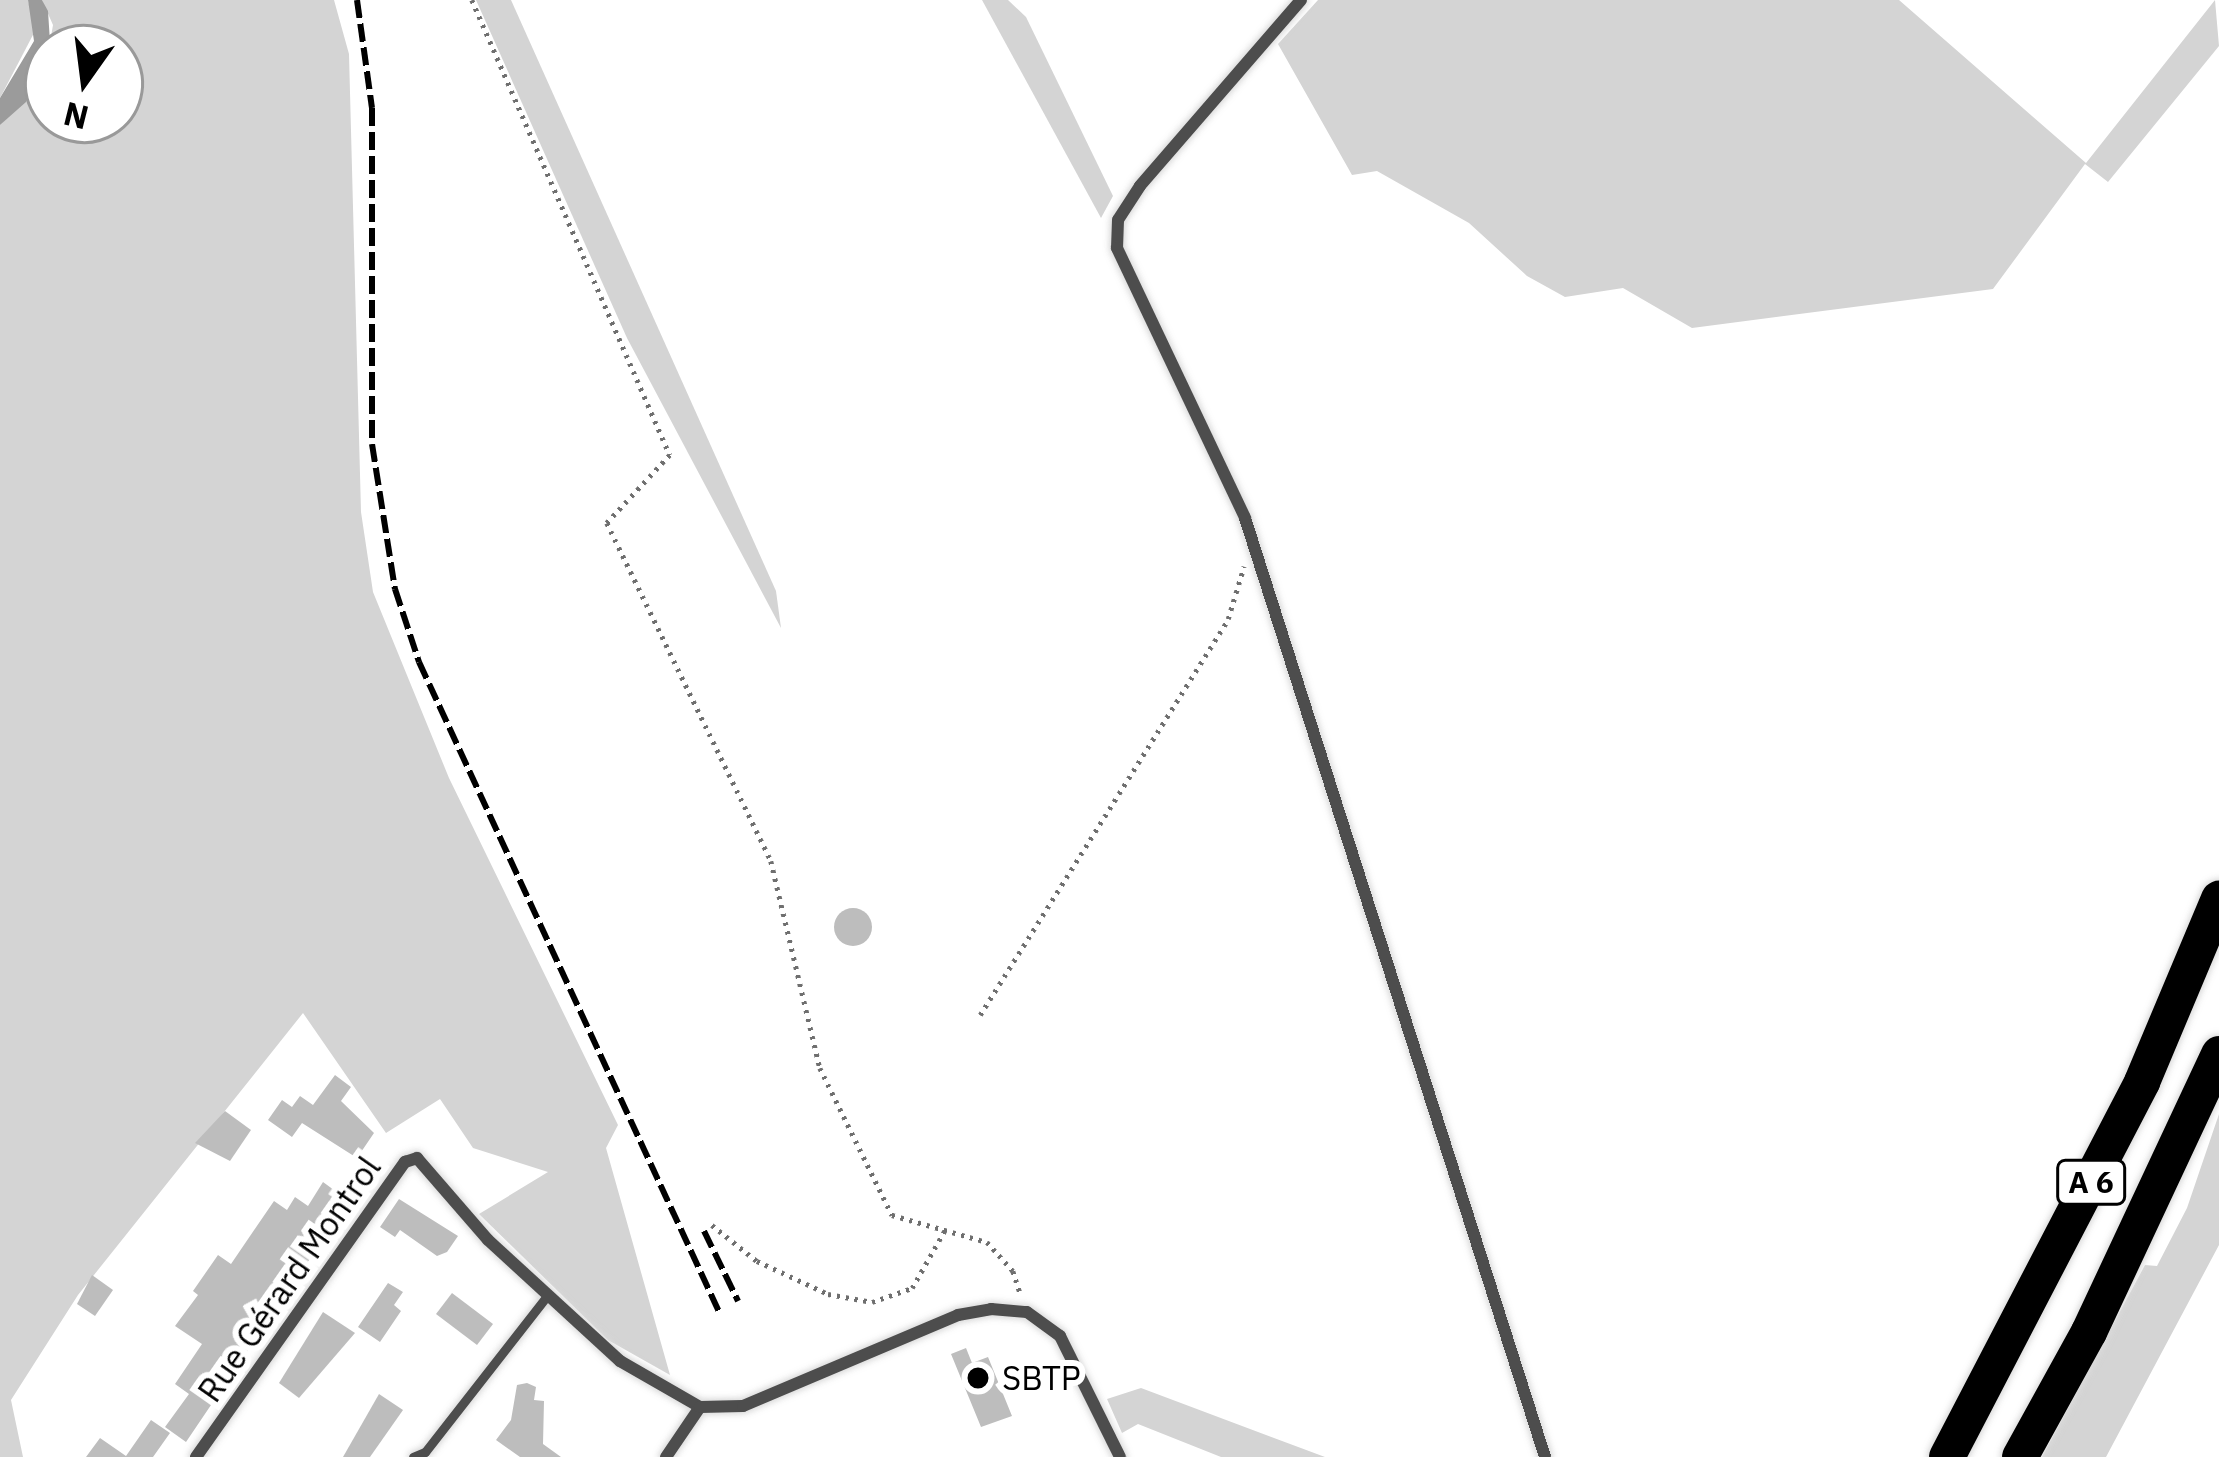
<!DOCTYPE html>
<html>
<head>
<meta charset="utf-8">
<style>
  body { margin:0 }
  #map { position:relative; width:2219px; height:1457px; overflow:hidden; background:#fff; font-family:"IBM Plex Sans",sans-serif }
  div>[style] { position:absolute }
  .green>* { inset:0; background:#d4d4d4 }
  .water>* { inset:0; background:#9b9b9b }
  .building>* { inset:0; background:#bdbdbd }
  .round { border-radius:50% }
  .path>* { height:4.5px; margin-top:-2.25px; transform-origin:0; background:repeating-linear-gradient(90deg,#6f6f6f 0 3px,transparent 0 9px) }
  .roads { filter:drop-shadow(0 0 3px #dbdbdb) drop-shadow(0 0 3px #dbdbdb) }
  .service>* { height:9px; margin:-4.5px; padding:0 4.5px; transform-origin:4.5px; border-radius:4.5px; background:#4d4d4d }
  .minor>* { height:12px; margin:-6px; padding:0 6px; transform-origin:6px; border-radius:6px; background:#4d4d4d }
  .motorway>* { height:36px; margin:-18px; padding:0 18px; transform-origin:18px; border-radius:18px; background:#000 }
  .rail>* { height:6px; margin-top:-3px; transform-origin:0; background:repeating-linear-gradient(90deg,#000 0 18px,transparent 0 24px) }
  .dots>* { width:33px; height:33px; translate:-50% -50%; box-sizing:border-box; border:6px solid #fff; border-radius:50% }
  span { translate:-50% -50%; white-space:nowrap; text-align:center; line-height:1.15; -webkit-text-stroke:12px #fff; paint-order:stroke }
  .shield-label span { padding:3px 9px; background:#fff; border:3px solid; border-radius:9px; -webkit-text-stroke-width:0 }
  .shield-label { font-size:30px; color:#000; font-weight:700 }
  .street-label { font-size:33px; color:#000 }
  .poi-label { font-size:33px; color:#000 }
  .left { translate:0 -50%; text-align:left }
  .north { position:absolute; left:24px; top:24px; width:120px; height:120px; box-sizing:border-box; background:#fff; border:3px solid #999; border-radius:50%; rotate:194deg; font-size:33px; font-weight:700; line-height:48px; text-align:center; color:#000 }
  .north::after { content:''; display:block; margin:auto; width:42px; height:54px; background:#000; clip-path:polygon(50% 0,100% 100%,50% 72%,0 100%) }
</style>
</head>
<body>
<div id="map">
  <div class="green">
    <div style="clip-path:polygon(0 0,28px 0,35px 31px,0 98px)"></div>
    <div style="clip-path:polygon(42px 0,334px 0,349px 54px,361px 512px,373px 592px,449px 778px,618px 1125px,606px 1148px,670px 1375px,608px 1340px,479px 1214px,548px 1172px,473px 1148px,440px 1099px,386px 1133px,303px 1013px,78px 1295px,11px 1400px,23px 1457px,0 1457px,0 125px,37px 83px,48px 50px,48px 120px,120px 120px,120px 48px,49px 48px,53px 25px)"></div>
    <div style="clip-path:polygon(476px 0,511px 0,776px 591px,781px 628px,627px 338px)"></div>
    <div style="clip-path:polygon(982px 0,1008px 0,1026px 17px,1113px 196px,1101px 218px)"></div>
    <div style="clip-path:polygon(1318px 0,1899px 0,2086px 163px,2215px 0,2219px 46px,2108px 182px,2085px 164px,1993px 289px,1692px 328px,1623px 288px,1565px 297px,1527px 276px,1469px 223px,1377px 171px,1352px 175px,1278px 44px)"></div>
    <div style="clip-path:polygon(2219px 1114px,2219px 1245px,2106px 1457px,2042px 1457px,2145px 1265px,2157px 1266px,2187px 1208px)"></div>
    <div style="clip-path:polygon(1141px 1388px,1325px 1457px,1221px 1457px,1138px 1424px,1122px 1433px,1107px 1399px)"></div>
  </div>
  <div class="water">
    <div style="clip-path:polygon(28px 0,42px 0,48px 11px,50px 42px,26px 102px,0 125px,0 98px,34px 41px)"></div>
  </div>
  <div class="building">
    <div class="round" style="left:834px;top:908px;width:38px;height:38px"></div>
    <div style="clip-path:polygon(335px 1075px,351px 1087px,341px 1101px,374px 1133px,357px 1158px,302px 1123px,292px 1137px,268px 1120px,282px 1100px,292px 1107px,300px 1096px,313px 1105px)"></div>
    <div style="clip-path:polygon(225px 1111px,251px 1130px,230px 1161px,195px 1143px)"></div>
    <div style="clip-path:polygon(323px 1182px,349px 1201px,186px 1442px,165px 1427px,189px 1394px,175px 1384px,202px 1344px,175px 1326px,198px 1295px,193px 1291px,218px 1255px,231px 1264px,274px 1201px,287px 1210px,295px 1197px,308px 1206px)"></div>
    <div style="clip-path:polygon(399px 1199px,458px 1236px,447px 1252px,437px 1256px,400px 1230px,395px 1237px,380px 1227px)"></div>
    <div style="clip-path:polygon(92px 1275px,113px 1290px,95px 1316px,77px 1304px)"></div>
    <div style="clip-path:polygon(388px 1283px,403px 1292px,394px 1305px,401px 1311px,380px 1342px,358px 1327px)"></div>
    <div style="clip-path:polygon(452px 1293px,493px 1324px,477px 1345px,436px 1314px)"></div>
    <div style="clip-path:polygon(323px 1312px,355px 1333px,299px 1398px,279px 1383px)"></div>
    <div style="clip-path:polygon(966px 1348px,972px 1363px,988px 1357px,1012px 1416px,981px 1427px,951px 1354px)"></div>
    <div style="clip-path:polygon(527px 1383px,536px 1387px,534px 1400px,544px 1401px,543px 1444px,561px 1457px,520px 1457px,496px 1440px,511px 1420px,517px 1385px)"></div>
    <div style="clip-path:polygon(379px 1394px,403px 1410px,370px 1457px,343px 1457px)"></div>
    <div style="clip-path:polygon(151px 1420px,170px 1433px,153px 1457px,86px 1457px,100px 1438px,126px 1456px)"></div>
  </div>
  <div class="path">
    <div style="left:472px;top:0;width:496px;rotate:66.5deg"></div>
    <div style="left:670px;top:455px;width:93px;rotate:132.8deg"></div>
    <div style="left:607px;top:523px;width:376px;rotate:64.1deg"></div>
    <div style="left:771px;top:861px;width:213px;rotate:76.7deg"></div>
    <div style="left:820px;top:1068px;width:164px;rotate:63.9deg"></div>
    <div style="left:892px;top:1215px;width:99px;rotate:15.9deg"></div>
    <div style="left:987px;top:1242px;width:39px;rotate:48deg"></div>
    <div style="left:1013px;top:1271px;width:26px;rotate:72deg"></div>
    <div style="left:980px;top:1015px;width:467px;rotate:-57.9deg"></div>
    <div style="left:1228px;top:619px;width:55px;rotate:-73.2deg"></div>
    <div style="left:712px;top:1225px;width:58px;rotate:38.7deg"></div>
    <div style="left:757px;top:1261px;width:78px;rotate:24.9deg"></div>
    <div style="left:828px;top:1294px;width:45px;rotate:10.3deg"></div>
    <div style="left:872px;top:1302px;width:42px;rotate:-19.3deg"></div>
    <div style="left:912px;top:1288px;width:67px;rotate:-60.4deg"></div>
  </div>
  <div class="roads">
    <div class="service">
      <div style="left:413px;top:1457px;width:13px;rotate:-23deg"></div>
      <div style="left:425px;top:1452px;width:198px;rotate:-52deg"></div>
    </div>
    <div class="minor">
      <div style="left:1301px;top:0;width:246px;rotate:130.9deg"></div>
      <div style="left:1140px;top:186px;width:40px;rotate:122.9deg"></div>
      <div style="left:1118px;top:220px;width:28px;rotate:92deg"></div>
      <div style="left:1117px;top:248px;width:299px;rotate:64.6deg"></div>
      <div style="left:1245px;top:518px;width:986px;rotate:72.28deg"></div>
      <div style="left:196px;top:1457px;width:362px;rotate:-54.7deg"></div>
      <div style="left:405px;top:1162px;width:13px;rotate:-18deg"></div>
      <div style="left:417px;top:1158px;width:108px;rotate:49.1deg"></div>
      <div style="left:488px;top:1240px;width:179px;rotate:42.5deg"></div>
      <div style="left:620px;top:1361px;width:92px;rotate:29.9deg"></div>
      <div style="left:666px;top:1457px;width:60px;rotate:-55.8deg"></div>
      <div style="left:700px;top:1407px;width:43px;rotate:-1.3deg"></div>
      <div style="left:743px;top:1406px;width:233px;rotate:-22.9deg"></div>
      <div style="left:958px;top:1315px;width:34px;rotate:-10deg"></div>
      <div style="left:991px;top:1309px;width:36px;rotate:5deg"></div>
      <div style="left:1027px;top:1312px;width:41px;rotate:36deg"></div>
      <div style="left:1060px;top:1336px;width:135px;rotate:63.6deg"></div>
    </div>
    <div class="motorway">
      <div style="left:1947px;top:1457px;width:423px;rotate:-62.5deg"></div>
      <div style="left:2142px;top:1082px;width:199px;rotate:-67.2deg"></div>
      <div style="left:2020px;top:1457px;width:143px;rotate:-61.1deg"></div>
      <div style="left:2089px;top:1332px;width:307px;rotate:-64.9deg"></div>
    </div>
  </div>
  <div class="rail">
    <div style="left:357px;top:0;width:109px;rotate:82.1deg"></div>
    <div style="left:372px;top:108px;width:336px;rotate:90deg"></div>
    <div style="left:372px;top:444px;width:147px;rotate:81deg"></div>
    <div style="left:395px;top:589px;width:77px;rotate:71.8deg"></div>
    <div style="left:419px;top:662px;width:716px;rotate:65.22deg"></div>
    <div style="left:704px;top:1231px;width:78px;rotate:64.1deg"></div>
  </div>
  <div class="dots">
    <div style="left:978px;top:1378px;background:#000"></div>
  </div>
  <div class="shield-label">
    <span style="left:2091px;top:1182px">A 6</span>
  </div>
  <div class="street-label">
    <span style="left:289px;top:1279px;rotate:-55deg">Rue Gérard Montrol</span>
  </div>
  <div class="poi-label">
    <span class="left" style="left:1002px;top:1378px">SBTP</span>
  </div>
  <div class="north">N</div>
</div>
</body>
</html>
